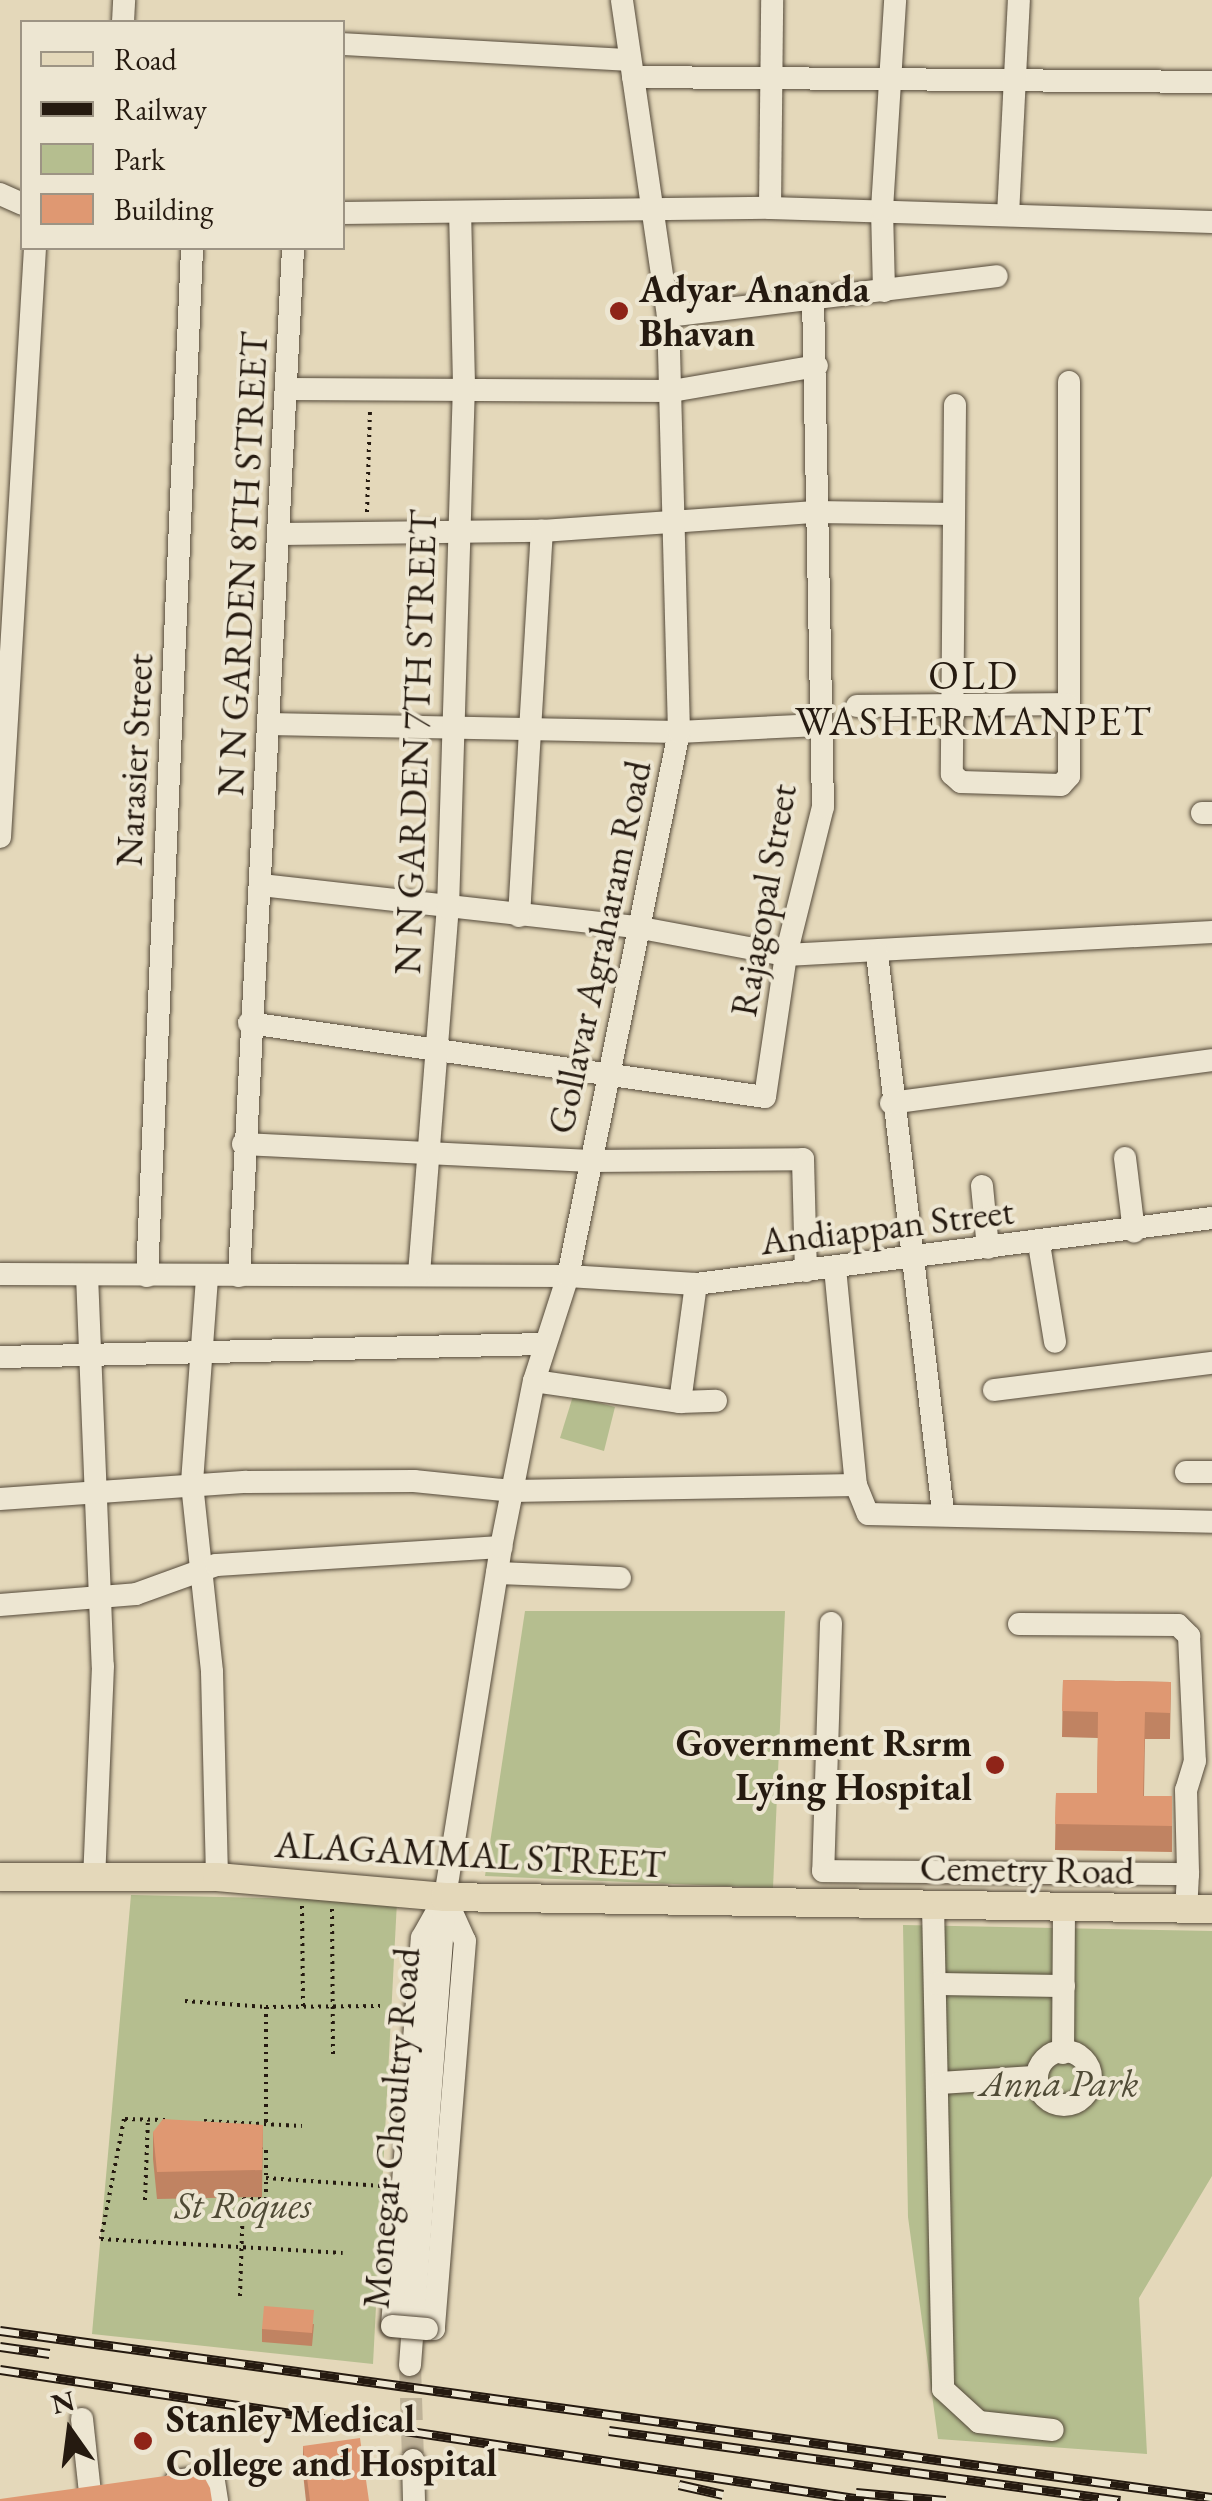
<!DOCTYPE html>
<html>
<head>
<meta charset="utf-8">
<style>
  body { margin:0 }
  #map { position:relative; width:1212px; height:2501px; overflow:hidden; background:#e4d8ba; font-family:"EB Garamond",serif }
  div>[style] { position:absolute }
  .green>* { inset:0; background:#b5be8f }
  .minor-tunnel>* { height:22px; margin-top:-11px; transform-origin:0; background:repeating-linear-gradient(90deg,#beb298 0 22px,transparent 0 33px) }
  .path>* { height:4px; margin-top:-2px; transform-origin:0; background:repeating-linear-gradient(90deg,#251a10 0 2.5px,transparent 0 7.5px) }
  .roads { filter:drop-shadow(0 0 2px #554a3a) drop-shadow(0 0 2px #554a3a) }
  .minor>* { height:22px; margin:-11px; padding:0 11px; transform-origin:11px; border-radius:11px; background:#ede6d2 }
  .minor>.ring { margin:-11px; padding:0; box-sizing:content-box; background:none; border:22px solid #ede6d2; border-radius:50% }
  .major>* { height:28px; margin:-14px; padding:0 14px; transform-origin:14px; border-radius:14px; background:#e4d8ba }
  .rail>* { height:10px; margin-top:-5px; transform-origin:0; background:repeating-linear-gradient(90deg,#ede6d2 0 19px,#251a10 0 38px); box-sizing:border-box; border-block:2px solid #251a10 }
  .bridges { filter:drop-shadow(0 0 2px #554a3a) drop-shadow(0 0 2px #554a3a) }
  .minor-bridge>* { height:22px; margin:-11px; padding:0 11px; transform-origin:11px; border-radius:11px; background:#ede6d2 }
  .wall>* { inset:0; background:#c08362 }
  .building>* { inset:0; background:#df9872 }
  .dots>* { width:28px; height:28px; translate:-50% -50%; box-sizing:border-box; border:5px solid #ede6d2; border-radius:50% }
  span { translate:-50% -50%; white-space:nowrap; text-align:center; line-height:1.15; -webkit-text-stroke:8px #ede6d2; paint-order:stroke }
  .poi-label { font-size:38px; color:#251a10; font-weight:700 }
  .left { translate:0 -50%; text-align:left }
  .right { translate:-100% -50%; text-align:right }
  .street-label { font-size:38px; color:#251a10 }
  .park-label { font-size:38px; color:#504b36; font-style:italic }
  .neighbourhood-label { font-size:40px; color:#251a10; letter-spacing:2.5px }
  .legend { position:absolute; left:20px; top:20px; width:325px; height:230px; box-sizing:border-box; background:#ede6d2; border:2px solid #9d9484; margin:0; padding:12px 18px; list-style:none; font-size:30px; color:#251a10 }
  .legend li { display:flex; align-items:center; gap:20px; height:50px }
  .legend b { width:50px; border:2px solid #9d9484 }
  .north { position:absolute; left:20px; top:2381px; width:100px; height:100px; -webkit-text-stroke:8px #ede6d2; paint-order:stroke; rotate:346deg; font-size:28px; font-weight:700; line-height:40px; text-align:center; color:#251a10 }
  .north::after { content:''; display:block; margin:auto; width:35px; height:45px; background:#251a10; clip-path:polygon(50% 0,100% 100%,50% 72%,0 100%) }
</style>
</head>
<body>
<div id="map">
  <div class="green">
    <div style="clip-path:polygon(573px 1396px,615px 1407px,604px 1451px,560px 1438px)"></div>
    <div style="clip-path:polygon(525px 1611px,785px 1611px,773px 1888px,485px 1876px)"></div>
    <div style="clip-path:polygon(131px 1895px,397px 1901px,373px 2364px,92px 2334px)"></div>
    <div style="clip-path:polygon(903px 1925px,1212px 1931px,1212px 2176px,1139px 2298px,1147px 2454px,938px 2439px,908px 2217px)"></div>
  </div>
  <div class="minor-tunnel">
    <div style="left:410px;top:2365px;width:95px;rotate:88.2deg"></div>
  </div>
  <div class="path">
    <div style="left:367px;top:512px;width:101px;rotate:-88.3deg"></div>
    <div style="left:302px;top:1906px;width:101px;rotate:89.4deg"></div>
    <div style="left:332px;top:1909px;width:150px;rotate:89.6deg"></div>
    <div style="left:185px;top:2001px;width:81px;rotate:4.2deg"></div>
    <div style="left:266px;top:2007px;width:116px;rotate:90deg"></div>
    <div style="left:266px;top:2007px;width:114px;rotate:-0.5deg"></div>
    <div style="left:165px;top:2120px;width:41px;rotate:-178.6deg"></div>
    <div style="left:124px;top:2119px;width:122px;rotate:100.9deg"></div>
    <div style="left:101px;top:2239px;width:242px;rotate:3.3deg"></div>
    <div style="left:204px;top:2121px;width:98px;rotate:2.9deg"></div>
    <div style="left:260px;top:2149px;width:6px;rotate:9deg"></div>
    <div style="left:266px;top:2150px;width:28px;rotate:90deg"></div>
    <div style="left:145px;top:2200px;width:80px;rotate:-87.9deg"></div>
    <div style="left:240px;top:2296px;width:98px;rotate:-88.2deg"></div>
    <div style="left:243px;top:2198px;width:23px;rotate:2deg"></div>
    <div style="left:266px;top:2199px;width:21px;rotate:-90deg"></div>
    <div style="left:266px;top:2178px;width:116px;rotate:3.9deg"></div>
  </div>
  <div class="roads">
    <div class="minor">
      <div style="left:123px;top:22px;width:22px;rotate:-87deg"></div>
      <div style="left:342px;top:44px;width:287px;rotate:3.2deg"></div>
      <div style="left:633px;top:77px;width:579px;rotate:0.49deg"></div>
      <div style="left:0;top:194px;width:24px;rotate:24deg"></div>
      <div style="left:770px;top:208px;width:208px;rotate:-89.4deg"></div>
      <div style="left:342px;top:213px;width:428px;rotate:-0.7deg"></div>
      <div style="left:770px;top:208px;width:442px;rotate:1.8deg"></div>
      <div style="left:1008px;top:215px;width:215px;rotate:-87.1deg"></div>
      <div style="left:884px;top:291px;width:82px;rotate:-91.4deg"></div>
      <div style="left:882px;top:209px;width:209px;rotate:-86.4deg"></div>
      <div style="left:668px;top:316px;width:331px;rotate:-6.9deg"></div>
      <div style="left:286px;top:389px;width:386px;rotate:0.3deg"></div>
      <div style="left:672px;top:391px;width:147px;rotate:-9.8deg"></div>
      <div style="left:955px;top:405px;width:369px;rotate:90.5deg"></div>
      <div style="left:952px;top:774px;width:12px;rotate:42deg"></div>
      <div style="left:961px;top:782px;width:100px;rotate:1.7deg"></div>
      <div style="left:1061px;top:785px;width:12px;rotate:-48deg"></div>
      <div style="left:1069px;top:776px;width:394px;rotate:-90deg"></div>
      <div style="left:281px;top:534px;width:261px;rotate:-0.7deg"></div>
      <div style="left:542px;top:531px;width:274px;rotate:-4deg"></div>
      <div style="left:815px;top:512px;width:139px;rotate:0.8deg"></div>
      <div style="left:857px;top:706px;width:210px;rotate:-0.5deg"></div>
      <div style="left:268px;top:724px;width:411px;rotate:1.1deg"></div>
      <div style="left:679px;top:732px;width:140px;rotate:-2.9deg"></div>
      <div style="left:1202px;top:813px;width:10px"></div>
      <div style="left:0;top:837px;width:590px;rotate:-86.6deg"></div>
      <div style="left:261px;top:885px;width:377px;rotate:6.4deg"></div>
      <div style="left:636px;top:927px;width:153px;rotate:10.6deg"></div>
      <div style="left:786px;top:955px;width:427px;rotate:-3.1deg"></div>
      <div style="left:519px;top:916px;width:386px;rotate:-86.6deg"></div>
      <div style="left:877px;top:954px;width:562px;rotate:83.25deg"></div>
      <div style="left:249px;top:1023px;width:521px;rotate:8.16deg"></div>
      <div style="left:765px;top:1097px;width:144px;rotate:-81.6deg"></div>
      <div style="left:786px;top:955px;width:153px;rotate:-76deg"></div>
      <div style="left:823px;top:807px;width:512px;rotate:-91.12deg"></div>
      <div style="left:891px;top:1103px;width:324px;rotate:-7.6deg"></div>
      <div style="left:243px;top:1144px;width:348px;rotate:2.8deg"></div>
      <div style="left:591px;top:1161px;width:212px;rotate:-0.5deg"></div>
      <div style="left:803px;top:1159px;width:112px;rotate:88.5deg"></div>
      <div style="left:1125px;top:1158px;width:74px;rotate:83deg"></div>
      <div style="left:982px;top:1186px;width:62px;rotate:84.5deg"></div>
      <div style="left:1039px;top:1244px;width:99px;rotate:80.7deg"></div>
      <div style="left:835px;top:1268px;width:218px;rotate:84.5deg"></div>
      <div style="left:856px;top:1485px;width:31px;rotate:68deg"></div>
      <div style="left:868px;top:1514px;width:344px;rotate:1.3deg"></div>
      <div style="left:0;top:1274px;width:568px;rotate:0.2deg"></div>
      <div style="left:568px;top:1276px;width:128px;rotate:3.6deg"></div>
      <div style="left:696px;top:1284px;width:520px;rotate:-7.29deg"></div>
      <div style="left:419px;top:1274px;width:367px;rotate:-85.5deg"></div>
      <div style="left:448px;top:908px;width:523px;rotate:-88.25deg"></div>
      <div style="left:464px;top:385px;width:173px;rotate:-91.3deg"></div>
      <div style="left:87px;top:1275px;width:391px;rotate:87.7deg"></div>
      <div style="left:103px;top:1666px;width:212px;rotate:92.4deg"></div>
      <div style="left:147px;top:1276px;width:1029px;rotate:-87.49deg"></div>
      <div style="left:239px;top:1276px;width:1029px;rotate:-86.99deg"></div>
      <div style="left:207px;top:1278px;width:207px;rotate:94.2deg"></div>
      <div style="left:192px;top:1484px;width:189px;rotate:83.9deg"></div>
      <div style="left:212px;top:1672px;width:205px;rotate:88.6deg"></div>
      <div style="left:0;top:1357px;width:544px;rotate:-1.37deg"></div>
      <div style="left:534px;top:1381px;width:148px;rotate:8.2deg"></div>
      <div style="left:680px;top:1402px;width:36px;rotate:-2deg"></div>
      <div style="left:994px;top:1390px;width:220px;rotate:-7.1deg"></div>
      <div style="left:680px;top:1402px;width:119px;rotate:-82.3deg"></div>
      <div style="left:1186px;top:1472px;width:26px"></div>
      <div style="left:0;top:1499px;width:247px;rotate:-4deg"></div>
      <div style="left:246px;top:1482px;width:168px;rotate:-0.3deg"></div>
      <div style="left:414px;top:1481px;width:99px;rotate:5.8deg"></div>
      <div style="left:512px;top:1491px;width:344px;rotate:-1deg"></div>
      <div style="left:497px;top:1573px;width:123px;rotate:2.3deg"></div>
      <div style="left:0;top:1605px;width:136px;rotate:-4.6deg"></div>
      <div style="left:136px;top:1594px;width:85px;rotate:-19.9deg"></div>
      <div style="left:216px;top:1565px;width:286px;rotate:-3.6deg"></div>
      <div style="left:831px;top:1623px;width:248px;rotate:91.8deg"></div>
      <div style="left:823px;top:1871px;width:365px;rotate:0.5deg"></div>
      <div style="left:1188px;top:1874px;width:35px;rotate:93deg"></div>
      <div style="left:1019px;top:1624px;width:159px;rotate:0.4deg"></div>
      <div style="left:1178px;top:1625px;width:16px;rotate:45deg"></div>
      <div style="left:1189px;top:1636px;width:125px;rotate:87.3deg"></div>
      <div style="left:1195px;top:1761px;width:30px;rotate:107deg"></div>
      <div style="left:1186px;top:1790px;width:84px;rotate:88.6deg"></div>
      <div style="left:933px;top:1905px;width:484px;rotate:88.8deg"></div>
      <div style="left:943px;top:2389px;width:49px;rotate:42.5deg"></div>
      <div style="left:979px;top:2422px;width:74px;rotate:6.2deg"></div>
      <div style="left:936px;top:1984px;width:128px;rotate:0.9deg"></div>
      <div class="ring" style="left:1037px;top:2051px;width:32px;height:32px"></div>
      <div style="left:1063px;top:2053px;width:146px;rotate:-89.6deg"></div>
      <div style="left:939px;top:2083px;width:96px;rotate:-3.6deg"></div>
      <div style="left:392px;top:2326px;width:389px;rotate:-85.6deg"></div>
      <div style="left:422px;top:1938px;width:47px;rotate:-60.7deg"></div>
      <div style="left:445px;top:1897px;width:48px;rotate:65.6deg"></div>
      <div style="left:465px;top:1941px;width:389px;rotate:94.6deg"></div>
      <div style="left:434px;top:2329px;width:7px;rotate:180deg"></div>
      <div style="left:410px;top:2365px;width:469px;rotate:-85.7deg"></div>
      <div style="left:445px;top:1897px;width:354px;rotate:-80.9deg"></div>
      <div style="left:501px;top:1547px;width:169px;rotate:-78.8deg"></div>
      <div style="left:534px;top:1381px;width:110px;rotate:-72.1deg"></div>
      <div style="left:568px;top:1276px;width:555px;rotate:-78.47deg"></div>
      <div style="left:679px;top:732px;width:416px;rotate:-91.5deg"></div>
      <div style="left:668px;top:316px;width:319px;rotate:-98.3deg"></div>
      <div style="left:82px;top:2419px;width:74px;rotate:83.8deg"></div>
      <div style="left:413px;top:2460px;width:41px;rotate:88.6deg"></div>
      <div style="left:176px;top:2481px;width:37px;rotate:-9deg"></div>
      <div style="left:213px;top:2475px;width:26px;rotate:81deg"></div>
    </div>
    <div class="major">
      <div style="left:0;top:1877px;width:217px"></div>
      <div style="left:217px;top:1877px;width:229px;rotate:5deg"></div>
      <div style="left:445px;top:1897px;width:767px;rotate:0.9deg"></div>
    </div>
  </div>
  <div class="rail">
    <div style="left:0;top:2331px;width:1223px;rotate:7.85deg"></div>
    <div style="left:0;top:2347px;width:50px;rotate:8deg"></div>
    <div style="left:0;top:2370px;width:878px;rotate:8.58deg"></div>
    <div style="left:609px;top:2431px;width:516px;rotate:7.8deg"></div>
    <div style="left:679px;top:2485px;width:45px;rotate:12.8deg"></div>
    <div style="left:856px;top:2493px;width:90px;rotate:5.1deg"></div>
  </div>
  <div class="bridges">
    <div class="minor-bridge">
      <div style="left:392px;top:2326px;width:35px;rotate:5deg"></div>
    </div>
  </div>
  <div class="wall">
    <div style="clip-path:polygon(1063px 1680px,1171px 1682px,1170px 1739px,1145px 1739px,1144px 1796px,1172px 1796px,1172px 1852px,1055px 1850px,1056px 1793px,1097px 1793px,1098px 1738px,1062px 1737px)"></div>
    <div style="clip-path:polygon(263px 2125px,262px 2197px,157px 2199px,153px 2159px,153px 2132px)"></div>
    <div style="clip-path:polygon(314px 2324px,312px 2346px,262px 2342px,262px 2329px)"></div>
    <div style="clip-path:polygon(303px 2446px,369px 2501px,306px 2501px,303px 2473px)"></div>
  </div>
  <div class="building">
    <div style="clip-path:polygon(1063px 1680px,1171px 1682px,1170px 1713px,1145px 1712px,1143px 1796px,1172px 1796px,1172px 1826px,1055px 1824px,1056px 1793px,1097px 1793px,1098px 1712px,1062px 1711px)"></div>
    <div style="clip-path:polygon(163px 2119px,263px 2125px,262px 2170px,157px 2172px,153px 2132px)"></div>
    <div style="clip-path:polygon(264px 2306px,314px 2310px,312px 2333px,262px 2329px)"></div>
    <div style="clip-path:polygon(360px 2438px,369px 2501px,310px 2501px,303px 2446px)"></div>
    <div style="clip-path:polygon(201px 2471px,210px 2488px,212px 2501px,0 2501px,0 2499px)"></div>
  </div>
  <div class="dots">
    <div style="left:619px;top:311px;background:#8f2418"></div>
    <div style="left:995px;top:1765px;background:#8f2418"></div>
    <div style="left:143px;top:2441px;background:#8f2418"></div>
  </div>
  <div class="poi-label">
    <span class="left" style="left:639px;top:311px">Adyar Ananda<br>Bhavan</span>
    <span class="right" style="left:972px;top:1765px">Government Rsrm<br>Lying Hospital</span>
    <span class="left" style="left:166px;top:2441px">Stanley Medical<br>College and Hospital</span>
  </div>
  <div class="street-label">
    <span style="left:242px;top:564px;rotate:-87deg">N N GARDEN 8TH STREET</span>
    <span style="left:415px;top:742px;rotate:-88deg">N N GARDEN 7TH STREET</span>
    <span style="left:134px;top:760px;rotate:-87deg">Narasier Street</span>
    <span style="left:763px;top:900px;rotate:-80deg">Rajagopal Street</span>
    <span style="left:599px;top:947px;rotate:-78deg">Gollavar Agraharam Road</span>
    <span style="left:887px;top:1226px;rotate:-7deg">Andiappan Street</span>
    <span style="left:470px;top:1854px;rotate:3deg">ALAGAMMAL STREET</span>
    <span style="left:1027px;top:1869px;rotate:1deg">Cemetry Road</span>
    <span style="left:391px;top:2128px;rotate:-85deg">Monegar Choultry Road</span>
  </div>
  <div class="park-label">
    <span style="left:1059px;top:2083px">Anna Park</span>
    <span style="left:243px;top:2205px">St Roques</span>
  </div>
  <div class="neighbourhood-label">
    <span style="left:974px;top:698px">OLD<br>WASHERMANPET</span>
  </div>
  <ul class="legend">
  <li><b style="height:12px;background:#e4d8ba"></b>Road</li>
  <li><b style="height:12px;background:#251a10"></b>Railway</li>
  <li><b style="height:28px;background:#b5be8f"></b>Park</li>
  <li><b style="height:28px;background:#df9872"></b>Building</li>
  </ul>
  <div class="north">N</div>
</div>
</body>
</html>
